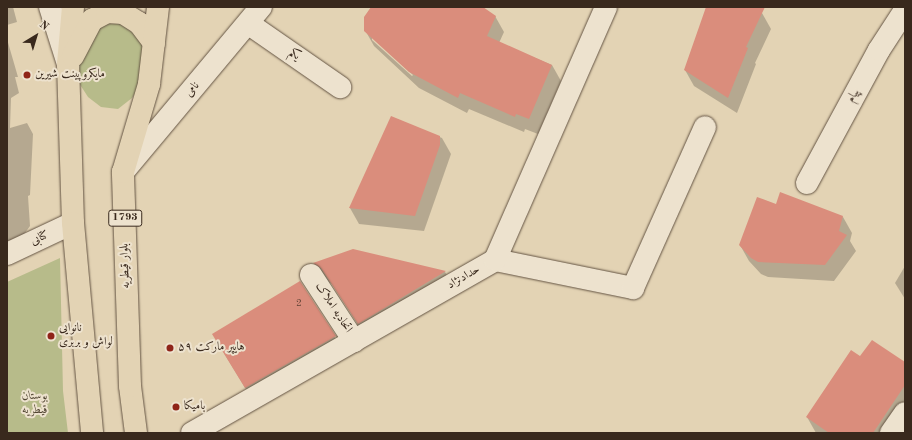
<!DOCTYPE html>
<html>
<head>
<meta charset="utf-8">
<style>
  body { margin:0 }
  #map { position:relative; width:912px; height:440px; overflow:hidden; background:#e3d3b4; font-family:"Old Standard TT",Amiri,serif }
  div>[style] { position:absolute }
  .green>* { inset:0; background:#b7bb8a }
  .shadow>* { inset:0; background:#0003 }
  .building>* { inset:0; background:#da8d7c }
  .roads { filter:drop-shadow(0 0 1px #645443) drop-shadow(0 0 1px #645443) }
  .minor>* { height:22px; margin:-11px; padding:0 11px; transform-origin:11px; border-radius:11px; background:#ede2ce }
  .major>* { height:22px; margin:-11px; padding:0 11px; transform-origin:11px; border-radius:11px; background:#e3d3b4 }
  .dots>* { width:11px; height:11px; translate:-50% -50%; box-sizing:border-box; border:2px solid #ede2ce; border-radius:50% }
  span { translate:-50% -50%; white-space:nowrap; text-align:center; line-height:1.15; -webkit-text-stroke:4px #ede2ce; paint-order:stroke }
  .number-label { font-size:10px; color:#614235 }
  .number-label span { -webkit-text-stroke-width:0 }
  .shield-label span { padding:1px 3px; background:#ede2ce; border:1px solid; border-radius:3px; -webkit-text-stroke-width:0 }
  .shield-label { font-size:11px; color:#39291d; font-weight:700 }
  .street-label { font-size:12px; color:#39291d }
  .poi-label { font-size:12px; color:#39291d }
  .left { translate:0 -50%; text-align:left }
  .park-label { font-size:12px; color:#524633; font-style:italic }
  .frame { position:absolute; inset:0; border:8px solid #39291d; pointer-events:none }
  .north { position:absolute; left:16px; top:16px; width:40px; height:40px; -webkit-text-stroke:3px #ede2ce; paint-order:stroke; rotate:38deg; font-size:11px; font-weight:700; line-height:16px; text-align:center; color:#39291d }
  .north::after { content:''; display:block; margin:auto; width:14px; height:18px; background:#39291d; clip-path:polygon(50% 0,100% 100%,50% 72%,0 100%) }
</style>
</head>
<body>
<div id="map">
  <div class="green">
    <div style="clip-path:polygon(111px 20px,132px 29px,144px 47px,142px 83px,132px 98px,118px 109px,101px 107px,88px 97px,79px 83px,80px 52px,99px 27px)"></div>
    <div style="clip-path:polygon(60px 258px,63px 391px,68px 433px,7px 433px,7px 282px)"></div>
  </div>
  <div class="shadow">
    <div style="clip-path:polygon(7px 7px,13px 7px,17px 22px,7px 25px)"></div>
    <div style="clip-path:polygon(evenodd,372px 7px,480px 7px,495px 16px,504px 32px,499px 43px,552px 65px,561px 81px,538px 134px,525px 129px,524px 132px,469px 109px,467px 113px,419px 88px,374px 46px,365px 30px,372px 7px,372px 37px,413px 75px,412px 76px,372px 40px,372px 37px)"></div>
    <div style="clip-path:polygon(707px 7px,756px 7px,762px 13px,771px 29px,755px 63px,756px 64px,737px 113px,694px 86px,685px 70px)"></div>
    <div style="clip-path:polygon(7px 39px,18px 77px,15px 77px,19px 93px,11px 98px,10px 128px,27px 123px,33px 134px,30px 195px,28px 196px,30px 226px,22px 237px,7px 241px)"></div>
    <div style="clip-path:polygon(392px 117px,442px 138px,451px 154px,424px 231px,359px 224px,350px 208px)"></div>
    <div style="clip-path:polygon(843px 217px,852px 233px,850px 241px,856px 251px,834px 281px,768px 277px,761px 274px,749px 261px,740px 245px)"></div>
    <div style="clip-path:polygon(353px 250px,445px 272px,454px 287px,367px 339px,332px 284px,323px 279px,315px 264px)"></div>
    <div style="clip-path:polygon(905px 266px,905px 299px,895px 283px)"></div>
    <div style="clip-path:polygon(300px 282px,344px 352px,255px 404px,222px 350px)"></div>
    <div style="clip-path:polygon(860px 358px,905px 363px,905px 414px,892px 433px,816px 433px,807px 417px)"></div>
  </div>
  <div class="building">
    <div style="clip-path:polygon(371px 7px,483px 7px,496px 16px,487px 36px,552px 65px,529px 119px,516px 114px,515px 117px,460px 93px,458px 98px,409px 72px,364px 31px,364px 17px)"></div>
    <div style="clip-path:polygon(706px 7px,765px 7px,746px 47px,748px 48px,728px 98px,684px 70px)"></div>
    <div style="clip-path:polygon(391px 116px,440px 136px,440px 145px,415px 216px,349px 208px)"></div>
    <div style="clip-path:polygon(780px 192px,843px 216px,839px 231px,847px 235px,825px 265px,758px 262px,751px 258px,739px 245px,757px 197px,776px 204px)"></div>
    <div style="clip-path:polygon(353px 249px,446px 271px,358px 324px,321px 268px,313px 263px)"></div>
    <div style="clip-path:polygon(300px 281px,336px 336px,245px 388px,212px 334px)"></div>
    <div style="clip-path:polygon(872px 340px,905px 362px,905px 385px,873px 433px,829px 433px,806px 417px,851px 350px,860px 356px)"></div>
  </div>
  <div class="roads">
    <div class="minor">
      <div style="left:50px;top:7px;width:60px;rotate:72.5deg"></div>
      <div style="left:249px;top:24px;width:111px;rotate:34.7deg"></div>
      <div style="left:123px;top:172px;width:215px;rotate:-50.1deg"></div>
      <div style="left:807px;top:183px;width:151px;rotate:-61.6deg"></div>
      <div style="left:879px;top:50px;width:48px;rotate:-57deg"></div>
      <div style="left:7px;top:254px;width:73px;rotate:-25.2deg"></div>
      <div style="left:495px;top:260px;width:141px;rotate:11.5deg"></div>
      <div style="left:633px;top:288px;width:176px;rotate:-65.9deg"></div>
      <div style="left:311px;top:275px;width:79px;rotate:56.9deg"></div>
      <div style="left:192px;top:433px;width:349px;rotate:-29.7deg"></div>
      <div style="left:495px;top:260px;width:276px;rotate:-66.3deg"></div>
      <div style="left:891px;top:433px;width:24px;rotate:-55deg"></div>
    </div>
    <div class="major">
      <div style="left:73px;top:7px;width:57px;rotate:95deg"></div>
      <div style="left:68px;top:64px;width:159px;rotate:88.2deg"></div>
      <div style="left:73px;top:223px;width:211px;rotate:84.8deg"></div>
      <div style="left:73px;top:56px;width:41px;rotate:-62.2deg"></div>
      <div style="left:92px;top:20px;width:17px;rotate:-28deg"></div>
      <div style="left:107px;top:12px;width:16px;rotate:4deg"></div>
      <div style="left:123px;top:13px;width:19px;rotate:32deg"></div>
      <div style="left:139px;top:23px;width:25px;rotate:53deg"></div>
      <div style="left:136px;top:433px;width:47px;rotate:-97.3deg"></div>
      <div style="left:130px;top:386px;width:214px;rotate:-91.9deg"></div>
      <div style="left:123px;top:172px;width:92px;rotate:-73.5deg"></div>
      <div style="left:149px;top:84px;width:78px;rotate:-83.3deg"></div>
    </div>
  </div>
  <div class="dots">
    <div style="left:27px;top:75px;background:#8f2418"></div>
    <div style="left:51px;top:336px;background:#8f2418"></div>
    <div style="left:170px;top:348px;background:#8f2418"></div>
    <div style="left:176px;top:407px;background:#8f2418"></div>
  </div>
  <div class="number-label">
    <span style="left:299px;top:304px">2</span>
  </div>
  <div class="shield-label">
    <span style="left:125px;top:218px">1793</span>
  </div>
  <div class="street-label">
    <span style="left:294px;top:55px;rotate:35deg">یکم</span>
    <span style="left:193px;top:90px;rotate:-50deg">نامی</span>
    <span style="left:854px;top:96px;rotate:-61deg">پیام</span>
    <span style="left:40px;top:239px;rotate:-25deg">کتابی</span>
    <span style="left:126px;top:266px;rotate:-92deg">بلوار قیطریه</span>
    <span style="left:464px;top:278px;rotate:-30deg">حدادنژاد</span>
    <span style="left:333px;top:308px;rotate:57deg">اتحادیه املاک</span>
  </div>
  <div class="poi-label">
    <span class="left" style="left:35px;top:75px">مایکروپینت شیرین</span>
    <span class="left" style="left:59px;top:336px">نانوایی<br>لواش و بربری</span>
    <span class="left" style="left:178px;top:348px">هایپر مارکت ۵۹</span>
    <span class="left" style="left:184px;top:407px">بامیکا</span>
  </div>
  <div class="park-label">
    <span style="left:35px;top:404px">بوستان<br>قیطریه</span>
  </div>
  <div class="frame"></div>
  <div class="north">N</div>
</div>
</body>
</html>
